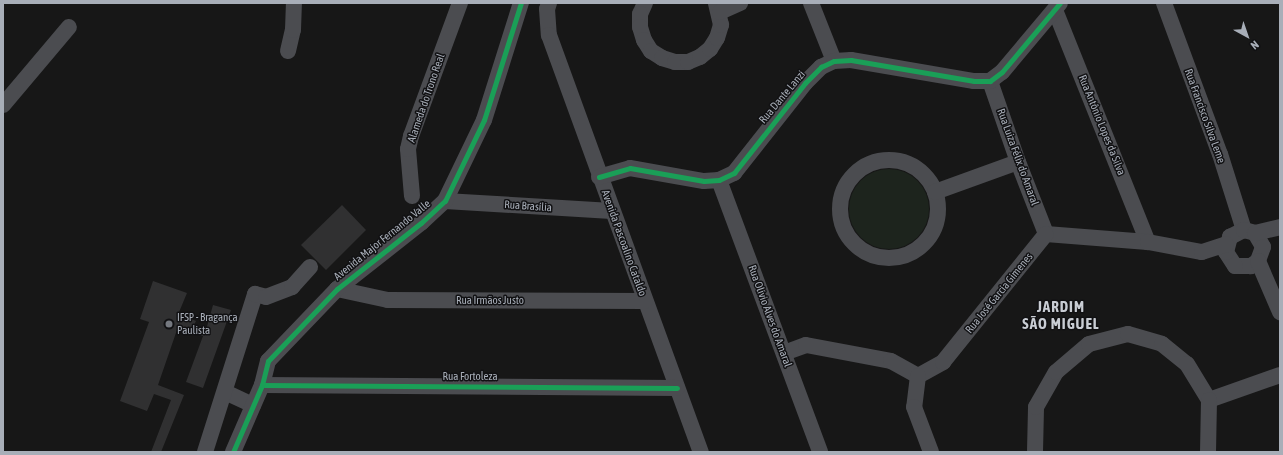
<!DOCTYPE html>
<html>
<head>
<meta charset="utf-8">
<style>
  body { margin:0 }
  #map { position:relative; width:1283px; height:455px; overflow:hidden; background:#171717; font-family:"Asap Condensed",sans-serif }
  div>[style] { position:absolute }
  .green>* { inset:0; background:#1d241d }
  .round { border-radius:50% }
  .building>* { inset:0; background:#303031 }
  .minor>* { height:16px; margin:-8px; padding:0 8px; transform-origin:8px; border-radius:8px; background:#4b4c50 }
  .minor>.ring { margin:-8px; padding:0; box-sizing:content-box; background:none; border:16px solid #4b4c50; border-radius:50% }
  .cycleway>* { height:5px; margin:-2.5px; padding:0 2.5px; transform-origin:2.5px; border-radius:2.5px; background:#1a9f57 }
  .dots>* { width:11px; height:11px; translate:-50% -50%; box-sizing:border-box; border:2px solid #111113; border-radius:50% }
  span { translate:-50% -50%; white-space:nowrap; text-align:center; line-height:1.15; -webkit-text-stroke:3px #111113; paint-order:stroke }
  .street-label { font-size:11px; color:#a8aeb8 }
  .poi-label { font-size:11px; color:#a8aeb8 }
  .left { translate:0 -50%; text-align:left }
  .district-label { font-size:15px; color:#c9cdd4; font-weight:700; letter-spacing:1px }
  .frame { position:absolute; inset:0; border:4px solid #a8aeb8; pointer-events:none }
  .north { position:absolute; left:1227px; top:16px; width:40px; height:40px; -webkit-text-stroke:3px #111113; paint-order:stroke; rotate:140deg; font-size:11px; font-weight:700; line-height:16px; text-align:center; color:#a8aeb8 }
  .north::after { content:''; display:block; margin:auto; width:14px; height:18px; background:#a8aeb8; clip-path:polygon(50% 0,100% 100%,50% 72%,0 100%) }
</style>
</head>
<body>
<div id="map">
  <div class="green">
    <div class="round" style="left:849px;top:169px;width:80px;height:80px"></div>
  </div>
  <div class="building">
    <div style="clip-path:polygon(342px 205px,366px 230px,326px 270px,301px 245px)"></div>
    <div style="clip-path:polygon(153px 281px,187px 293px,177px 317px,180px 320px,182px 315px,196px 321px,193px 327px,206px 330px,213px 305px,231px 310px,203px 388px,186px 382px,203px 336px,178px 327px,158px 385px,184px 395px,161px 452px,151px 452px,171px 400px,154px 394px,147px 411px,120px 401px,149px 322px,140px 319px)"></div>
  </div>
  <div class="minor">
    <div style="left:549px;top:3px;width:6px;rotate:108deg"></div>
    <div style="left:547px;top:9px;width:26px;rotate:86deg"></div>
    <div style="left:549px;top:35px;width:444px;rotate:70deg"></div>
    <div style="left:645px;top:3px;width:12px;rotate:114deg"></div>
    <div style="left:640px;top:14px;width:13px;rotate:90deg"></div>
    <div style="left:640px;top:27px;width:14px;rotate:73deg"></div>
    <div style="left:644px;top:40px;width:13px;rotate:58deg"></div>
    <div style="left:651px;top:51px;width:13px;rotate:32deg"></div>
    <div style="left:662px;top:58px;width:14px;rotate:17deg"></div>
    <div style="left:675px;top:62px;width:13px"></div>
    <div style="left:688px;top:62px;width:13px;rotate:-23deg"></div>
    <div style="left:700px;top:57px;width:13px;rotate:-39deg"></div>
    <div style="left:710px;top:49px;width:13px;rotate:-58deg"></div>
    <div style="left:717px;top:38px;width:14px;rotate:-73deg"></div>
    <div style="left:721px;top:25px;width:23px;rotate:-103deg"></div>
    <div style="left:811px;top:3px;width:62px;rotate:68.4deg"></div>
    <div style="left:1164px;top:3px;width:161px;rotate:69.7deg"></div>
    <div style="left:1220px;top:154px;width:80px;rotate:72.5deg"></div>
    <div style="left:1055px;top:10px;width:250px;rotate:68.2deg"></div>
    <div style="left:720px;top:12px;width:22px;rotate:-24deg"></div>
    <div style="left:288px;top:51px;width:22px;rotate:-77deg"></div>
    <div style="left:293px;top:30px;width:27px;rotate:-88deg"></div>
    <div style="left:990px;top:81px;width:86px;rotate:70.9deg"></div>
    <div style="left:1018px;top:162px;width:77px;rotate:68.7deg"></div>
    <div style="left:3px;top:105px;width:102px;rotate:-49.8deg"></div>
    <div class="ring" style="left:840px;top:160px;width:82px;height:82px"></div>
    <div style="left:599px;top:177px;width:32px;rotate:-16deg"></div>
    <div style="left:630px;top:168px;width:75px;rotate:10deg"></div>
    <div style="left:704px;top:181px;width:15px;rotate:-4deg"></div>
    <div style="left:719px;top:180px;width:17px;rotate:-25deg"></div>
    <div style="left:734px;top:173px;width:115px;rotate:-51.7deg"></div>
    <div style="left:805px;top:83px;width:23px;rotate:-45deg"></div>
    <div style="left:821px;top:67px;width:14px;rotate:-25deg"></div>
    <div style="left:834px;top:61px;width:17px;rotate:-3deg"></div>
    <div style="left:851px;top:60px;width:125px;rotate:9.7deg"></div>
    <div style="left:974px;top:81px;width:16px"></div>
    <div style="left:990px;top:81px;width:15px;rotate:-37deg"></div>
    <div style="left:1002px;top:72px;width:90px;rotate:-50deg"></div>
    <div style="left:719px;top:180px;width:290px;rotate:69.6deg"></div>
    <div style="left:935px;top:192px;width:88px;rotate:-19.9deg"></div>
    <div style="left:412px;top:196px;width:47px;rotate:-94.9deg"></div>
    <div style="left:408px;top:149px;width:13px;rotate:-77deg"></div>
    <div style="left:411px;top:136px;width:142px;rotate:-69.8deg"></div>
    <div style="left:445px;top:201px;width:167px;rotate:3.4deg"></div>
    <div style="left:1255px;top:233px;width:16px;rotate:60deg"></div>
    <div style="left:1263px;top:247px;width:15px;rotate:110deg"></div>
    <div style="left:1258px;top:261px;width:9px;rotate:144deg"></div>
    <div style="left:1251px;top:266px;width:16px;rotate:180deg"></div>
    <div style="left:1235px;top:266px;width:17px;rotate:-123deg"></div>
    <div style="left:1226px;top:252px;width:16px;rotate:-75deg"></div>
    <div style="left:1230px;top:237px;width:16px;rotate:-27deg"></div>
    <div style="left:1244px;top:230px;width:11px;rotate:15deg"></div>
    <div style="left:1255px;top:233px;width:26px;rotate:-13deg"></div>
    <div style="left:1046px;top:234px;width:102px;rotate:4.5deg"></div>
    <div style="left:1148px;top:242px;width:55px;rotate:10.5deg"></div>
    <div style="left:1202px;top:252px;width:25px;rotate:-18deg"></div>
    <div style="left:1258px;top:261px;width:56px;rotate:66.7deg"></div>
    <div style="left:337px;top:289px;width:52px;rotate:12.2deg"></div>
    <div style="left:388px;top:300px;width:257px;rotate:0.2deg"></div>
    <div style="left:784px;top:353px;width:23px;rotate:-20deg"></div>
    <div style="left:806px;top:345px;width:86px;rotate:10.7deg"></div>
    <div style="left:891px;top:361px;width:31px;rotate:29deg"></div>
    <div style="left:918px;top:376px;width:29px;rotate:-29deg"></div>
    <div style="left:943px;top:362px;width:164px;rotate:-51.2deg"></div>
    <div style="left:918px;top:376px;width:31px;rotate:97deg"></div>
    <div style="left:914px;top:407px;width:48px;rotate:69.3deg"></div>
    <div style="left:262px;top:385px;width:415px;rotate:0.4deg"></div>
    <div style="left:225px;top:392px;width:31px;rotate:25deg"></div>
    <div style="left:1209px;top:400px;width:75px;rotate:-19.4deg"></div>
    <div style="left:205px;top:452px;width:166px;rotate:-72.4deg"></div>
    <div style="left:255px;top:294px;width:11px;rotate:15deg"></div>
    <div style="left:266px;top:297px;width:28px;rotate:-21deg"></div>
    <div style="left:292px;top:287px;width:27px;rotate:-48deg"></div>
    <div style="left:233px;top:452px;width:73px;rotate:-66.6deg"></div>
    <div style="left:262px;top:385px;width:25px;rotate:-76deg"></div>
    <div style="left:268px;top:361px;width:100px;rotate:-46.2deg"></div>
    <div style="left:337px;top:289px;width:107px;rotate:-38.2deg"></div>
    <div style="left:421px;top:223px;width:33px;rotate:-43deg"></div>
    <div style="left:445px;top:201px;width:90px;rotate:-64.3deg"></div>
    <div style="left:484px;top:120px;width:123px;rotate:-72.5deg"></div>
    <div style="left:1035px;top:452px;width:45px;rotate:-88.7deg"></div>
    <div style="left:1036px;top:407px;width:40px;rotate:-60.3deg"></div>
    <div style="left:1056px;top:372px;width:43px;rotate:-40.3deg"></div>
    <div style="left:1089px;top:344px;width:40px;rotate:-14.4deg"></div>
    <div style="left:1128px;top:334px;width:35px;rotate:16deg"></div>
    <div style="left:1162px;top:344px;width:32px;rotate:39deg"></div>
    <div style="left:1187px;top:364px;width:42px;rotate:58.6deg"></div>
    <div style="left:1209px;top:400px;width:52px;rotate:91.1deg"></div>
  </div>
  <div class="cycleway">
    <div style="left:599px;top:177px;width:32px;rotate:-16deg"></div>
    <div style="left:630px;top:168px;width:75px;rotate:10deg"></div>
    <div style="left:704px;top:181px;width:15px;rotate:-4deg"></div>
    <div style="left:719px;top:180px;width:17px;rotate:-25deg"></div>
    <div style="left:734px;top:173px;width:115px;rotate:-51.7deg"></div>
    <div style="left:805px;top:83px;width:23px;rotate:-45deg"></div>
    <div style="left:821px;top:67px;width:14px;rotate:-25deg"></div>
    <div style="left:834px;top:61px;width:17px;rotate:-3deg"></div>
    <div style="left:851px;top:60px;width:125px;rotate:9.7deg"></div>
    <div style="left:974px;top:81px;width:16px"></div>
    <div style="left:990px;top:81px;width:15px;rotate:-37deg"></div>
    <div style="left:1002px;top:72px;width:90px;rotate:-50deg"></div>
    <div style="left:262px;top:385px;width:415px;rotate:0.4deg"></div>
    <div style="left:233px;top:452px;width:73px;rotate:-66.6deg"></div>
    <div style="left:262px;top:385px;width:25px;rotate:-76deg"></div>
    <div style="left:268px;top:361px;width:100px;rotate:-46.2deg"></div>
    <div style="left:337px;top:289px;width:107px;rotate:-38.2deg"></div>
    <div style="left:421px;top:223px;width:33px;rotate:-43deg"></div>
    <div style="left:445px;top:201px;width:90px;rotate:-64.3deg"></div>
    <div style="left:484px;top:120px;width:123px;rotate:-72.5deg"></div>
  </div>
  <div class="dots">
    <div style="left:169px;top:324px;background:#757980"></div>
  </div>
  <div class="street-label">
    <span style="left:782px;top:97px;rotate:-50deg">Rua Dante Lanzi</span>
    <span style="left:426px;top:98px;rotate:-71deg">Alameda do Trono Real</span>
    <span style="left:1205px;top:116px;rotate:70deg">Rua Francisco Silva Leme</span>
    <span style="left:1102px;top:125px;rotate:68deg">Rua Antônio Lopes da Silva</span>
    <span style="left:1018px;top:157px;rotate:70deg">Rua Luiza Félix do Amaral</span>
    <span style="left:528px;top:206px;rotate:4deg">Rua Brasília</span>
    <span style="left:382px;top:240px;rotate:-39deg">Avenida Major Fernando Valle</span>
    <span style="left:624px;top:243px;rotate:70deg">Avenida Pascoalino Cataldo</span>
    <span style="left:999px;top:293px;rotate:-51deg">Rua José Garcia Gimenes</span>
    <span style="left:490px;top:300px">Rua Irmãos Justo</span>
    <span style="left:770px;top:316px;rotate:70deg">Rua Olívio Alves do Amaral</span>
    <span style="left:470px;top:376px">Rua Fortoleza</span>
  </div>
  <div class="poi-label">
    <span class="left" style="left:177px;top:324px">IFSP - Bragança<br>Paulista</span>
  </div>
  <div class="district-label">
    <span style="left:1061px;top:315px">JARDIM<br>SÃO MIGUEL</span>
  </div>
  <div class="frame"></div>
  <div class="north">N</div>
</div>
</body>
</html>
